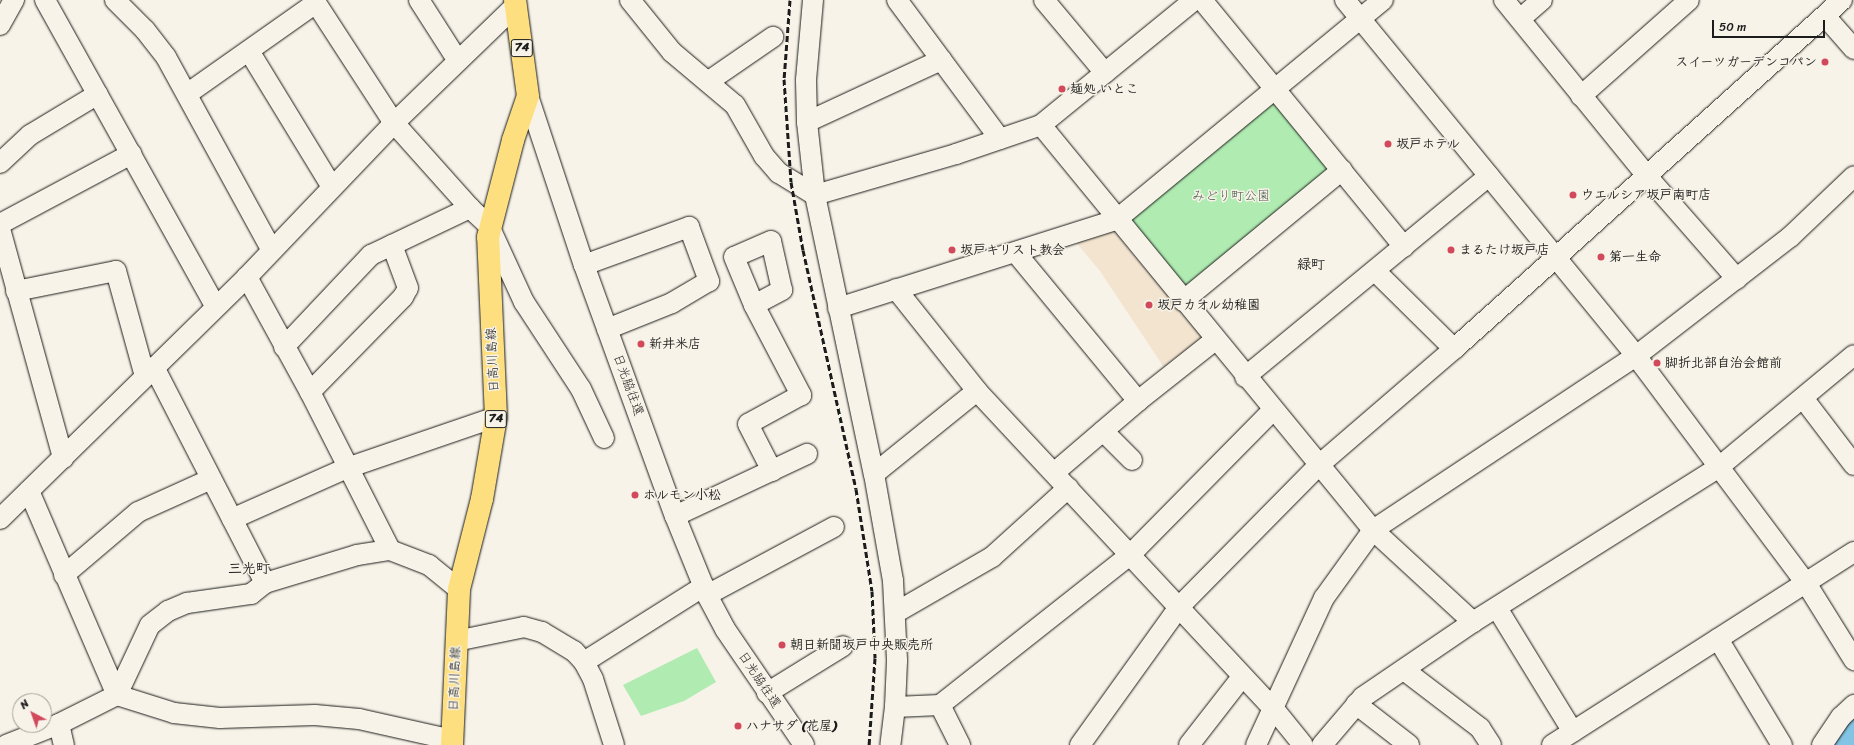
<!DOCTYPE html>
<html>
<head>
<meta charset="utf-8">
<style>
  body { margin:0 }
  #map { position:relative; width:1854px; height:745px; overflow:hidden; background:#f7f3e8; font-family:Sriracha,"Klee One",sans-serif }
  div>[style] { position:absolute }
  .built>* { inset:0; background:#f2e4cf }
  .green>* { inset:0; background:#b0ecb1 }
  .river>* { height:27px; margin:-13.5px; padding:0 13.5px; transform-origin:13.5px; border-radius:13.5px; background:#83c3e4 }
  .roads { filter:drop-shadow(0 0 1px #1c1c1c) drop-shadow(0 0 1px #1c1c1c) }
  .minor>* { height:20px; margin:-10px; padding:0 10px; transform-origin:10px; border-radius:10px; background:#f7f3e8 }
  .major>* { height:22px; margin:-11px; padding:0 11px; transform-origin:11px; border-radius:11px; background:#fedf80 }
  .rail>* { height:3px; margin-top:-1.5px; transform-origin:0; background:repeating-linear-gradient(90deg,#1c1c1c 0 6px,transparent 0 9px) }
  .dots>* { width:11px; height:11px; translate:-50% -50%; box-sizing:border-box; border:2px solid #f7f3e8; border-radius:50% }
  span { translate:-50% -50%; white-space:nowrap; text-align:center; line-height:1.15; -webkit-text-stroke:3px #f7f3e8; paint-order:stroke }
  .shield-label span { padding:1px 3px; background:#f7f3e8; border:1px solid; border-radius:3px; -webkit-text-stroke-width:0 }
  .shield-label { font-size:12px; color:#1c1c1c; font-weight:700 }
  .poi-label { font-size:13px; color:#1c1c1c; font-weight:700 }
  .right { translate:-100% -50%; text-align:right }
  .left { translate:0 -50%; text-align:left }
  .park-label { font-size:13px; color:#485a49 }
  .street-label { font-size:13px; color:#1c1c1c }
  .neighbourhood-label { font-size:14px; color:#1c1c1c; font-weight:700 }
  .north { position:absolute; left:12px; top:693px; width:40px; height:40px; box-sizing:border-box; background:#f7f3e8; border:1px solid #9f9d96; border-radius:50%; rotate:319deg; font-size:11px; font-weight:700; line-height:16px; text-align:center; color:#1c1c1c }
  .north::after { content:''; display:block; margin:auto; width:14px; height:18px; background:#d1495b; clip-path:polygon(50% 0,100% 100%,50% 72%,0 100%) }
  .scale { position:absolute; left:1712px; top:20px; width:113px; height:18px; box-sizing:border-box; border:2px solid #1c1c1c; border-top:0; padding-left:5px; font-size:12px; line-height:14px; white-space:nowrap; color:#1c1c1c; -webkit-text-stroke:3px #f7f3e8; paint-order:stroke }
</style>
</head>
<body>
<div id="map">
  <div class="built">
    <div style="clip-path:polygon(1113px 230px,1204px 339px,1167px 372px,1100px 271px,1075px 241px)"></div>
  </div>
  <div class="green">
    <div style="clip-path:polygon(1275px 99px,1334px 170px,1186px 293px,1127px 222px)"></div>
    <div style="clip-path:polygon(697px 648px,716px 682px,684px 701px,641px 716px,623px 685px)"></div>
  </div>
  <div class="river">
    <div style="left:1843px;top:745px;width:18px;rotate:-52deg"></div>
  </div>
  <div class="roads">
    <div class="minor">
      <div style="left:45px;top:0;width:350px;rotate:60.9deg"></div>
      <div style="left:115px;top:0;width:42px;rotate:45deg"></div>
      <div style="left:145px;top:30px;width:34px;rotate:52deg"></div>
      <div style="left:166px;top:57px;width:219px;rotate:61.3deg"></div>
      <div style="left:314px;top:0;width:147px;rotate:57deg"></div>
      <div style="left:394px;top:123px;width:114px;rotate:48.2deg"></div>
      <div style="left:470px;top:208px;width:26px;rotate:43deg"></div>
      <div style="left:489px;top:226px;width:84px;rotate:65.3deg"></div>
      <div style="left:524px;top:302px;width:104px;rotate:56.8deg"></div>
      <div style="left:581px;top:389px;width:54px;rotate:64.9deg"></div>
      <div style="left:419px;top:0;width:72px;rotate:57.4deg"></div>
      <div style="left:630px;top:0;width:67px;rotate:51.1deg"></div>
      <div style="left:672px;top:52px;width:82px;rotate:40.1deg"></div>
      <div style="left:735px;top:105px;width:59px;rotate:60.4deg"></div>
      <div style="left:764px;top:156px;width:23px;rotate:49deg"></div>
      <div style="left:779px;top:173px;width:42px;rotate:31.4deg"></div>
      <div style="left:815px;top:195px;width:147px;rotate:-16.2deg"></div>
      <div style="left:956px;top:154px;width:90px;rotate:-18.8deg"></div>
      <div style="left:1041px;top:125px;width:198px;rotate:-39.2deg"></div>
      <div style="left:813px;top:0;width:80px;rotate:95deg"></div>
      <div style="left:806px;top:80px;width:42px;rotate:88.6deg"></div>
      <div style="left:807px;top:122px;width:73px;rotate:83.7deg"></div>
      <div style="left:815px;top:195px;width:285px;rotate:78.1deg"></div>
      <div style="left:874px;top:474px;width:109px;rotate:79.9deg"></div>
      <div style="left:893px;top:581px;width:80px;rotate:87.1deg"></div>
      <div style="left:897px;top:661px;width:46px;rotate:92.5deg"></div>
      <div style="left:895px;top:707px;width:38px;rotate:97deg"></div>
      <div style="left:897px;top:0;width:173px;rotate:53.5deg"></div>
      <div style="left:1044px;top:0;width:95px;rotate:50.1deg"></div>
      <div style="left:1202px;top:0;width:319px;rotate:50.7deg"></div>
      <div style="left:1345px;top:0;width:460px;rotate:50.7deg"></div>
      <div style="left:1636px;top:356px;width:284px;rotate:53.2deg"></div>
      <div style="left:1806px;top:583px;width:91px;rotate:58.1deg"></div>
      <div style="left:1504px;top:0;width:225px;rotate:50.9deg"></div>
      <div style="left:1646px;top:175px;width:138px;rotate:48.8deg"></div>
      <div style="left:1825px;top:16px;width:44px;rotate:48.7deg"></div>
      <div style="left:1520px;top:19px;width:29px;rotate:-41deg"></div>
      <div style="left:0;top:25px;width:29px;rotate:-61deg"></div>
      <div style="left:249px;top:51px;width:159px;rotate:58.6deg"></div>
      <div style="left:709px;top:81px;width:78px;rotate:-34.5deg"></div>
      <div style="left:187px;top:94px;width:158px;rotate:-35.2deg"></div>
      <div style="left:528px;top:96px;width:178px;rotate:71.7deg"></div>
      <div style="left:584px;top:265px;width:267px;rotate:70.1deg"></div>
      <div style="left:675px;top:516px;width:85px;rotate:67.9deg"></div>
      <div style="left:707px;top:595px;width:38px;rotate:62deg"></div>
      <div style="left:725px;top:629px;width:140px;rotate:55.7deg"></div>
      <div style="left:1581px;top:96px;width:144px;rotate:-41.6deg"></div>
      <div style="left:807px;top:122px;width:148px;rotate:-24.8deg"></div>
      <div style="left:1041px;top:125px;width:524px;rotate:50.66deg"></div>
      <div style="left:1373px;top:530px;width:136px;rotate:42.6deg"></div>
      <div style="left:0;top:163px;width:41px;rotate:-43deg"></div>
      <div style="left:30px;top:135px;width:79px;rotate:-31.1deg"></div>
      <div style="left:0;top:224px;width:149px;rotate:-28.1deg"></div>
      <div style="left:0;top:229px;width:238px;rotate:74.6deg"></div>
      <div style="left:1016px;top:253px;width:192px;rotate:50.5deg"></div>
      <div style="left:584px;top:265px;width:112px;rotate:-19.9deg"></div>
      <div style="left:689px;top:227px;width:58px;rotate:69.7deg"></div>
      <div style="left:709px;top:281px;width:43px;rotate:149.3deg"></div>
      <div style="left:672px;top:303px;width:70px;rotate:158.2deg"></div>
      <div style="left:1375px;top:271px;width:111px;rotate:44.6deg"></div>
      <div style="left:247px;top:277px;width:131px;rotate:61.3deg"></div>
      <div style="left:310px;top:392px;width:177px;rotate:63.1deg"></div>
      <div style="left:896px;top:289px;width:130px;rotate:51.5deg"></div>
      <div style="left:977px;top:391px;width:435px;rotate:47deg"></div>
      <div style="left:1274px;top:709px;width:46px;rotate:51.1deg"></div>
      <div style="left:16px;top:291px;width:102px;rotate:-11.3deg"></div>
      <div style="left:116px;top:271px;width:109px;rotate:74.6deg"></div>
      <div style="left:1183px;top:301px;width:206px;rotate:-39.5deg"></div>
      <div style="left:754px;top:305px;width:32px;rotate:-28deg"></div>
      <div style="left:782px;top:290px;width:50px;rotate:-102.7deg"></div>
      <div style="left:771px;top:241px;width:40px;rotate:156.6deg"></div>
      <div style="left:734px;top:257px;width:52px;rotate:67.4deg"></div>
      <div style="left:754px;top:305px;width:102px;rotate:62.4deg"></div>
      <div style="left:801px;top:395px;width:60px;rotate:151.3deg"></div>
      <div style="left:748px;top:424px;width:53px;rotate:62.9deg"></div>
      <div style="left:838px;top:308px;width:292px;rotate:-17.6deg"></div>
      <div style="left:1116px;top:220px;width:346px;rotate:-39.5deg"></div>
      <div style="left:284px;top:347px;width:127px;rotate:-46.6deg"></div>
      <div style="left:371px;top:255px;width:110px;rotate:-25.4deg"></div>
      <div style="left:154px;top:367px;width:243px;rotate:62.8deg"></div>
      <div style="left:1245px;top:377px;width:316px;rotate:-39.5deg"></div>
      <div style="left:310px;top:392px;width:133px;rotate:-45.6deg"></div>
      <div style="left:403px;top:297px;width:10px;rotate:-61deg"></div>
      <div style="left:408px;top:288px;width:46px;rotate:-110.4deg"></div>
      <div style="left:1803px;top:398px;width:84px;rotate:52.7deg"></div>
      <div style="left:1103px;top:431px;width:41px;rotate:45deg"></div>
      <div style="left:1055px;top:472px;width:109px;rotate:-40.5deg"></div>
      <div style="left:1138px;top:401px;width:98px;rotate:-38.4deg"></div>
      <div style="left:874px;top:474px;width:132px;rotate:-38.9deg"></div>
      <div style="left:29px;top:491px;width:222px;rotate:66.7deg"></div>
      <div style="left:117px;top:695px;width:60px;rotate:17.5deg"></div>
      <div style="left:174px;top:713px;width:46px;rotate:6.2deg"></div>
      <div style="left:220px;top:718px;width:95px;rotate:-1.8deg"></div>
      <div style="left:315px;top:715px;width:44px;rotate:5.2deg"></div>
      <div style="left:359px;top:719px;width:96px;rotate:12.6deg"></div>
      <div style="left:675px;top:516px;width:146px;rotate:-25.2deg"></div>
      <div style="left:0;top:519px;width:346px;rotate:-44.4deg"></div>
      <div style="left:247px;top:277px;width:213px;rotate:-46.3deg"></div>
      <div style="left:394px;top:123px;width:170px;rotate:-44deg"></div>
      <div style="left:232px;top:519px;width:126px;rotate:-23.9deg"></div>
      <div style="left:347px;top:468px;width:157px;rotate:-18.9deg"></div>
      <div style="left:64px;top:575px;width:97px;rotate:-40.4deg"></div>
      <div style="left:138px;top:512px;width:80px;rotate:-24.3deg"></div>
      <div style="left:707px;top:595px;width:144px;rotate:-28.2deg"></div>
      <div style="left:1497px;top:608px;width:145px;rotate:58.5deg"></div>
      <div style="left:895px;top:613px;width:112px;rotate:-30deg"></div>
      <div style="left:992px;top:557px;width:103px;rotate:-42.2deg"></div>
      <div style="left:1718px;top:639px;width:124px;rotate:58.9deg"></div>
      <div style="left:456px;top:641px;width:69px;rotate:-11.6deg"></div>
      <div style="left:524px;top:627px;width:19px;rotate:16deg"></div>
      <div style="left:542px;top:632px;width:37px;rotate:31deg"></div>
      <div style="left:574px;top:651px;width:15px;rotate:48deg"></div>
      <div style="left:584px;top:662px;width:19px;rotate:62deg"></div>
      <div style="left:593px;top:679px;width:69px;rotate:72.3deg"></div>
      <div style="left:584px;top:662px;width:142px;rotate:-32.3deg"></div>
      <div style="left:1404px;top:670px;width:96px;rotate:37.3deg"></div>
      <div style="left:1480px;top:728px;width:20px;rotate:57deg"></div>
      <div style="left:767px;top:693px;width:89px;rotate:-31.7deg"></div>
      <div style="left:1356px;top:704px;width:67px;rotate:37.7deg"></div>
      <div style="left:940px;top:705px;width:45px;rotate:63.4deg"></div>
      <div style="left:895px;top:707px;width:45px;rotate:-2.5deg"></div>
      <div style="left:940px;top:705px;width:242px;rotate:-38.3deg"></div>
      <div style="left:1130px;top:555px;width:204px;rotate:-45.4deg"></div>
      <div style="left:59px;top:724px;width:22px;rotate:77deg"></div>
      <div style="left:6px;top:745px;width:57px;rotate:-21.6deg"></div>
      <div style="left:59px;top:724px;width:65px;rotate:-26.6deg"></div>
      <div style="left:117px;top:695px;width:77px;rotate:-64.8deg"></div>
      <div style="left:150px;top:625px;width:23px;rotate:-38deg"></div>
      <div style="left:168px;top:611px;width:21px;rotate:-23deg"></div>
      <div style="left:187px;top:603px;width:65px;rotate:-8deg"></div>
      <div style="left:251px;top:594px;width:18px;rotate:-38deg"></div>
      <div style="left:265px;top:583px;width:96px;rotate:-16.9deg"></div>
      <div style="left:357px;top:555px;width:33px;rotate:-9deg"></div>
      <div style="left:390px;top:550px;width:42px;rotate:21deg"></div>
      <div style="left:429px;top:565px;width:38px;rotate:39deg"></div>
      <div style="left:1080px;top:745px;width:170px;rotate:-54.3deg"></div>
      <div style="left:1179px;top:607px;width:199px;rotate:-45.4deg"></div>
      <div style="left:1319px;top:465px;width:178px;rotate:-40.7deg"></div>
      <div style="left:1454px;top:349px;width:522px;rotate:-41.97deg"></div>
      <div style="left:1189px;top:745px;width:86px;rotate:-52.1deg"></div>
      <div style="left:1256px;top:745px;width:162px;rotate:-65.2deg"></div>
      <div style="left:1324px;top:598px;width:84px;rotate:-54.2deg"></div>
      <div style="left:1373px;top:530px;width:315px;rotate:-33.5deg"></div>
      <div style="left:1636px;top:356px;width:195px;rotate:-37.7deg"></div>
      <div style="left:1790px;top:237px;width:88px;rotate:-43.6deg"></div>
      <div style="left:1322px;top:745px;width:63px;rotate:-49.5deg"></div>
      <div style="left:1363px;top:697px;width:133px;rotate:-34.3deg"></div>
      <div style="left:1473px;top:622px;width:291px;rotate:-32.2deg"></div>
      <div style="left:1719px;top:467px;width:175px;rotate:-39.7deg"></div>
      <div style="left:1552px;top:745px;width:358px;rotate:-32.6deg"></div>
      <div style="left:1822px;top:745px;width:34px;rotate:-56deg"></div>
      <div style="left:1841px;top:717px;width:18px;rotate:-43deg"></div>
    </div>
    <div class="major">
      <div style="left:452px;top:745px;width:156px;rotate:-87.4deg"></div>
      <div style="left:459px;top:589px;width:93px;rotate:-75.7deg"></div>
      <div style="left:482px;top:499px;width:83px;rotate:-80.3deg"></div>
      <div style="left:496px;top:417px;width:180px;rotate:-92.5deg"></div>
      <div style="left:488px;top:237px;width:100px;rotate:-75.5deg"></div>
      <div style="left:513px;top:140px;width:46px;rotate:-71.2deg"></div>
      <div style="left:528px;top:96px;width:97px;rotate:-97.7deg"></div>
    </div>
  </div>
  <div class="rail">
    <div style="left:790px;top:0;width:79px;rotate:94.3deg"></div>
    <div style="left:784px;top:79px;width:103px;rotate:86.1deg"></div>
    <div style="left:791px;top:182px;width:69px;rotate:80deg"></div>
    <div style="left:803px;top:250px;width:245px;rotate:77.5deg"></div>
    <div style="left:856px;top:489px;width:103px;rotate:81.1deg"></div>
    <div style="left:872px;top:591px;width:67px;rotate:87.4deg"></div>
    <div style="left:875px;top:658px;width:87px;rotate:93.9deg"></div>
  </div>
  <div class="dots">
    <div style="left:1825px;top:62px;background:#d1495b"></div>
    <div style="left:1062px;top:89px;background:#d1495b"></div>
    <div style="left:1388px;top:144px;background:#d1495b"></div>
    <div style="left:1573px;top:195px;background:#d1495b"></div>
    <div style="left:952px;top:250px;background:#d1495b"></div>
    <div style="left:1451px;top:250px;background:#d1495b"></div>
    <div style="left:1601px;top:257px;background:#d1495b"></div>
    <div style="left:1149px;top:305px;background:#d1495b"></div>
    <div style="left:641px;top:344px;background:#d1495b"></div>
    <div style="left:1657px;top:363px;background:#d1495b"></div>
    <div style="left:635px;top:495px;background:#d1495b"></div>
    <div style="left:782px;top:645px;background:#d1495b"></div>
    <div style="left:738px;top:726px;background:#d1495b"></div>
  </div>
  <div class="shield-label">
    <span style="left:522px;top:48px">74</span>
    <span style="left:496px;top:419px">74</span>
  </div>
  <div class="poi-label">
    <span class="right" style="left:1817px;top:62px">スイーツガーデンコパン</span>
    <span class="left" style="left:1070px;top:89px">麺処 いとこ</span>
    <span class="left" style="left:1396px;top:144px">坂戸ホテル</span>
    <span class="left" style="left:1581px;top:195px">ウエルシア坂戸南町店</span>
    <span class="left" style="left:960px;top:250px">坂戸キリスト教会</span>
    <span class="left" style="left:1459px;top:250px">まるたけ坂戸店</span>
    <span class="left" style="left:1609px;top:257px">第一生命</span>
    <span class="left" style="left:1157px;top:305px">坂戸カオル幼稚園</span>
    <span class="left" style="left:649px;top:344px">新井米店</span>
    <span class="left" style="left:1665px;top:363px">脚折北部自治会館前</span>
    <span class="left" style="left:643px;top:495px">ホルモン小松</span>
    <span class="left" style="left:790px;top:645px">朝日新聞坂戸中央販売所</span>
    <span class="left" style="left:746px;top:726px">ハナサダ (花屋)</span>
  </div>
  <div class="park-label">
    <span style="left:1231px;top:196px">みどり町公園</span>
  </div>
  <div class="street-label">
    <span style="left:493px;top:360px;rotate:-93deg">日高川島線</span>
    <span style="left:628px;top:385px;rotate:70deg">日光脇往還</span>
    <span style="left:455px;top:679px;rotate:-88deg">日高川島線</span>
    <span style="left:759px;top:680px;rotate:56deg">日光脇往還</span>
  </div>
  <div class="neighbourhood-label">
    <span style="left:1311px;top:265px">緑町</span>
    <span style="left:249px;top:569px">三光町</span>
  </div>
  <div class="north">N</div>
  <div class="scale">50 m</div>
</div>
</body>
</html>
